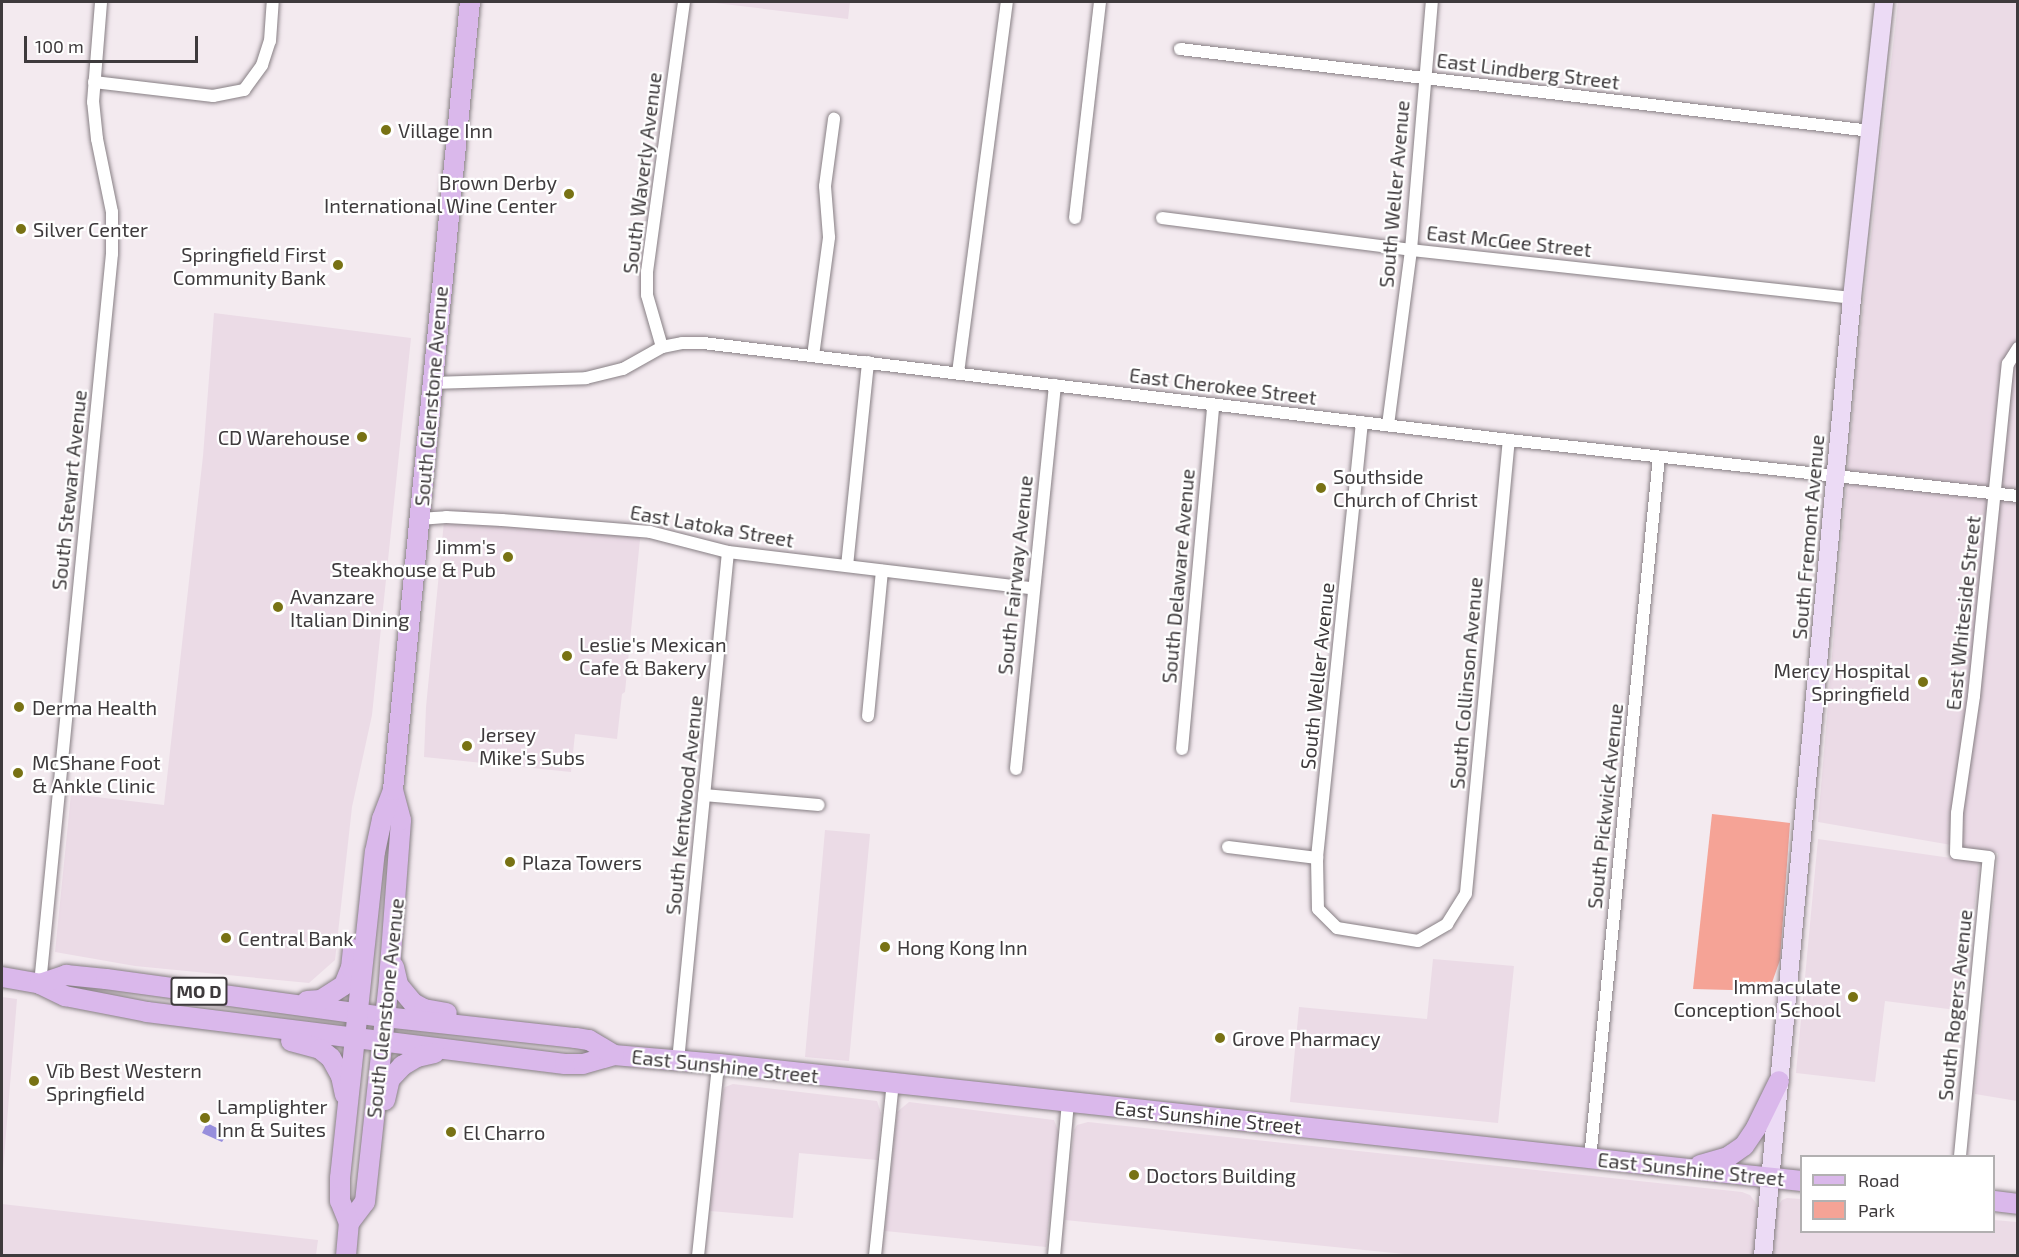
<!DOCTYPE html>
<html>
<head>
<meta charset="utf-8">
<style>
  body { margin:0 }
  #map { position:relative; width:2019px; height:1257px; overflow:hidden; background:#f3eaef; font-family:"Exo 2",sans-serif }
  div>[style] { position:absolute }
  .built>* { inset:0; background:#ebdbe6 }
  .green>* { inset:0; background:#f5a396 }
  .water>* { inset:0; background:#978edc }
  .roads { filter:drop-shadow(0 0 2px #877f84) drop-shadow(0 0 2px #877f84) }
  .street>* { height:12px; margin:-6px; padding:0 6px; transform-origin:6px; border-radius:6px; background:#fff }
  .secondary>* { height:18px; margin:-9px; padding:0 9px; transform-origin:9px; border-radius:9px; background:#ecdbf5 }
  .primary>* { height:20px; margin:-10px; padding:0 10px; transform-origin:10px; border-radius:10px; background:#dab8eb }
  .dots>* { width:16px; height:16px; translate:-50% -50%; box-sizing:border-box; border:3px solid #fff; border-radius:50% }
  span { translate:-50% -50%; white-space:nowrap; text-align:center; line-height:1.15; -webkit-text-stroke:4.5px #fff; paint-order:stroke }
  .shield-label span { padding:2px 4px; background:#fff; border:2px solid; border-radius:4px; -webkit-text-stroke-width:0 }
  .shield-label { font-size:18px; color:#3e3a3c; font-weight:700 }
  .street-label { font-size:20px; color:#3e3a3c }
  .poi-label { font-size:20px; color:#3e3a3c }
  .left { translate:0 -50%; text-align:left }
  .right { translate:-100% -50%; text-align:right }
  .frame { position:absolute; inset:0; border:3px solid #3e3a3c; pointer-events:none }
  .legend { position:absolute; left:1800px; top:1155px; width:195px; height:78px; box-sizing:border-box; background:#fff; border:2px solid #b2b0b1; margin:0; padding:8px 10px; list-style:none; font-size:18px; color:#3e3a3c }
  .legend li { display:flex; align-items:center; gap:12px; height:30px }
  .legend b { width:30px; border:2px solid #b2b0b1 }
  .scale { position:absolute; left:24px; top:36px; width:174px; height:27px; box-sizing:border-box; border:3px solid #3e3a3c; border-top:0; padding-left:8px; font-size:18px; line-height:21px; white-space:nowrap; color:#3e3a3c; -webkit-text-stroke:4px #fff; paint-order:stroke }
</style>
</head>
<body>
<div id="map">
  <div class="built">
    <div style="clip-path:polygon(707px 2px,850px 2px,848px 19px)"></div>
    <div style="clip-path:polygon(1898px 2px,2017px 2px,2017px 1101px,1975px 1094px,1998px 853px,1818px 822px,1857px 359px)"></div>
    <div style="clip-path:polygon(214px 313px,411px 338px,372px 715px,352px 807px,335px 960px,309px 983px,135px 966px,55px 952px,71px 794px,164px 805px,203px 456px)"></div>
    <div style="clip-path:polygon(463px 510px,641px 529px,625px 692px,622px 694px,617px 739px,575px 734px,571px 772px,424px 757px,426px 707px,445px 511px)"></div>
    <div style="clip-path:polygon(825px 830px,870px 834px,849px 1061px,805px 1057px)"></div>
    <div style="clip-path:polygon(1818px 839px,1979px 862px,1964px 1011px,1885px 1001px,1875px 1082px,1796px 1073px)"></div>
    <div style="clip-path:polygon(1433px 959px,1514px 966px,1498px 1123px,1290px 1102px,1299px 1007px,1427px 1019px)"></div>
    <div style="clip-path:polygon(2px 997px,17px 999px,2px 1183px)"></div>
    <div style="clip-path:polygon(733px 1084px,877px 1101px,881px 1113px,877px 1160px,799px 1153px,793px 1218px,710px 1211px,723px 1091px,725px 1087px)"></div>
    <div style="clip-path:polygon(909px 1102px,1054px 1120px,1059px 1133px,1046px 1247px,885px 1231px,897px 1112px)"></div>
    <div style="clip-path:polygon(1088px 1122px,1742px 1192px,1750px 1195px,1758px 1206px,1754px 1256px,1414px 1255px,1065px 1220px,1074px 1130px,1077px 1125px)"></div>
    <div style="clip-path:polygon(1787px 1198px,1801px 1199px,1802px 1232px,1994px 1232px,1994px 1220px,2017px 1222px,2017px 1255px,1771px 1256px,1775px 1211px,1782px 1200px)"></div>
    <div style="clip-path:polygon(2px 1204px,318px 1240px,316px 1255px,2px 1255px)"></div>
  </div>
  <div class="green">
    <div style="clip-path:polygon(1712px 814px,1790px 823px,1780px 960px,1769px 991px,1693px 989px)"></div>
  </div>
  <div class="water">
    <div style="clip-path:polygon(207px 1123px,221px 1130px,225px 1137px,222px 1142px,202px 1133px)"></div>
  </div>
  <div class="roads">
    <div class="street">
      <div style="left:1180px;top:49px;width:696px;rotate:6.77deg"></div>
      <div style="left:94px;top:82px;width:120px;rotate:6.7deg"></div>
      <div style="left:213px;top:96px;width:32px;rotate:-11deg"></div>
      <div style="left:244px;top:90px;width:31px;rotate:-54deg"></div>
      <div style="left:262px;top:65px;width:25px;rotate:-72deg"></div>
      <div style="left:270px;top:41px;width:39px;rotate:-86deg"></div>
      <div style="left:1075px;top:218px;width:217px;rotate:-83.4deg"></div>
      <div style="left:1162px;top:218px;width:251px;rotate:7.3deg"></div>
      <div style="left:1411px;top:250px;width:444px;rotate:6.2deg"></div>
      <div style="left:662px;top:347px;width:54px;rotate:-106.1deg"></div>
      <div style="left:647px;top:295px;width:23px;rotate:-90deg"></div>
      <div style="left:647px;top:272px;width:273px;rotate:-82.2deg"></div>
      <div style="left:813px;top:356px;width:120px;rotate:-82.3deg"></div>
      <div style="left:829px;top:237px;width:51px;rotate:-94.5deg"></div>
      <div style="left:825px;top:186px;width:68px;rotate:-82.3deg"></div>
      <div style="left:958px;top:373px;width:374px;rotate:-82.5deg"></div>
      <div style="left:431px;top:383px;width:155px;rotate:-1.8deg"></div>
      <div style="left:586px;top:378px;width:38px;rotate:-14deg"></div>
      <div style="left:623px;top:369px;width:45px;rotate:-29.4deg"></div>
      <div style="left:662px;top:347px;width:20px;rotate:-11deg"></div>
      <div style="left:682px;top:343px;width:21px"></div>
      <div style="left:703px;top:343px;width:812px;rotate:6.86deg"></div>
      <div style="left:1509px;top:440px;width:512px;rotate:6.28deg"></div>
      <div style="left:1362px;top:422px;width:438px;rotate:95.9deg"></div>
      <div style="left:1317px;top:858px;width:51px;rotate:88.9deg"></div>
      <div style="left:1318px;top:909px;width:27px;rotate:45deg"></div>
      <div style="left:1337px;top:928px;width:82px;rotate:9.1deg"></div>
      <div style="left:1418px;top:941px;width:34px;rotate:-30deg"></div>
      <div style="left:1447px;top:924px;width:36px;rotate:-58deg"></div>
      <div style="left:1466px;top:893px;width:455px;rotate:-84.6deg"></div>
      <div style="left:1388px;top:425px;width:177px;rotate:-82.5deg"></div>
      <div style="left:1411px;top:250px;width:249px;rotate:-85.2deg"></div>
      <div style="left:419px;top:519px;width:27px;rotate:-4deg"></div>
      <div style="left:446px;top:517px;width:56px;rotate:3.1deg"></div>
      <div style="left:502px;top:520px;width:148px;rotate:4.6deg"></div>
      <div style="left:650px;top:532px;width:81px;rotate:14.4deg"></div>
      <div style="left:728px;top:552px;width:306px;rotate:6.8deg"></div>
      <div style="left:847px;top:566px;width:205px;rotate:-84.1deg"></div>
      <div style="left:868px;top:716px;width:146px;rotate:-84.5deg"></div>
      <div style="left:1182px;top:749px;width:344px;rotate:-84.8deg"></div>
      <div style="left:1016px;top:769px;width:386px;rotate:-84.2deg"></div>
      <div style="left:704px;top:795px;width:115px;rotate:5deg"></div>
      <div style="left:1228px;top:847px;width:90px;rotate:7deg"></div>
      <div style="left:40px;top:984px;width:734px;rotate:-84.37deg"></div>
      <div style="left:112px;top:254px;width:42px;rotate:-90deg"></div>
      <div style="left:112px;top:212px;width:75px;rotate:-101.6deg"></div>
      <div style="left:97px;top:139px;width:37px;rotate:-96deg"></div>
      <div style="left:93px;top:102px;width:100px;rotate:-85.4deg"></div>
      <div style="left:678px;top:1061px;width:511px;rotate:-84.39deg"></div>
      <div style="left:1960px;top:1156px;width:300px;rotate:-84.5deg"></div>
      <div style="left:1989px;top:857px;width:33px;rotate:-173deg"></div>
      <div style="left:1956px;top:853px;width:40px;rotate:-88.6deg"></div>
      <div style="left:1957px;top:813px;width:118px;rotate:-81.7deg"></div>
      <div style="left:1974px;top:696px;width:334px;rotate:-84.2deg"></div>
      <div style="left:2008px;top:364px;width:19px;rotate:-58deg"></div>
      <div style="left:1590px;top:1159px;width:705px;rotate:-84.39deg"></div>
      <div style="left:698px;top:1256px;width:192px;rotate:-84deg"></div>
      <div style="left:875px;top:1256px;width:174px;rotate:-84.1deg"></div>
      <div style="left:1054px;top:1256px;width:156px;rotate:-84.8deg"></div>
    </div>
    <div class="secondary">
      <div style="left:1763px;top:1256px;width:962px;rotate:-84.69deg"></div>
      <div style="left:1852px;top:298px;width:298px;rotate:-83.8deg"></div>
    </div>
    <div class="primary">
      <div style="left:394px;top:967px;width:18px;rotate:77deg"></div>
      <div style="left:398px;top:985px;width:23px;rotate:50deg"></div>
      <div style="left:413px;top:1003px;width:13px;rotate:29deg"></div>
      <div style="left:424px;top:1009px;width:23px;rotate:10deg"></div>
      <div style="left:2px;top:977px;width:39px;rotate:10deg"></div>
      <div style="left:40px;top:984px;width:28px;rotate:26deg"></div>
      <div style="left:65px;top:996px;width:84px;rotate:11deg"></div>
      <div style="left:147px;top:1012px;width:421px;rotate:7.1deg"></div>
      <div style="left:565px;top:1064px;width:18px"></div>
      <div style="left:583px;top:1064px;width:32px;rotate:-16deg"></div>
      <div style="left:614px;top:1055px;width:105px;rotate:4.9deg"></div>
      <div style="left:719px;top:1064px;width:1089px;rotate:6.17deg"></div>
      <div style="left:40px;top:984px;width:28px;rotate:-19deg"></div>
      <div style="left:66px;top:975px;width:40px;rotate:5.7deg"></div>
      <div style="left:106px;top:979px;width:282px;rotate:7.8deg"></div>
      <div style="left:385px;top:1017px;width:192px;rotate:6.3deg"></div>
      <div style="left:576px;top:1038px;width:13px;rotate:9deg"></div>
      <div style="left:589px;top:1040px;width:29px;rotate:31deg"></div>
      <div style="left:307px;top:1001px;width:14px;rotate:-4deg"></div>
      <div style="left:321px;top:1000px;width:27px;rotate:-33deg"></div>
      <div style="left:344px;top:985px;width:18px;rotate:-68deg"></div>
      <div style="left:351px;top:968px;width:19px;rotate:-84deg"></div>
      <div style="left:291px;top:1041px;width:30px;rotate:15deg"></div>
      <div style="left:320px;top:1049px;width:14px;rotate:39deg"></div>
      <div style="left:331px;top:1058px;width:21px;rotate:61deg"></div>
      <div style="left:341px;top:1076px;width:19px;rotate:78deg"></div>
      <div style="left:385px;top:1100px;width:22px;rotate:-77deg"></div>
      <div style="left:390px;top:1079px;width:18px;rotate:-47deg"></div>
      <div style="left:402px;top:1066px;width:17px;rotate:-31deg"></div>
      <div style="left:417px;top:1057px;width:18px;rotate:-13deg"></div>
      <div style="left:1700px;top:1165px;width:29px;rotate:-16deg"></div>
      <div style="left:1728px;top:1157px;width:19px;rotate:-35deg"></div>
      <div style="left:1744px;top:1146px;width:22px;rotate:-56deg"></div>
      <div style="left:1756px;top:1128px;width:52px;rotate:-63.9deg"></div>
      <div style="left:1994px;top:1201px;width:24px;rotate:7deg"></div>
      <div style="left:349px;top:1223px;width:26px;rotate:-53deg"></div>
      <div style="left:365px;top:1202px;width:223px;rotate:-83.8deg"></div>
      <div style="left:389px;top:980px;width:160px;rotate:-85.7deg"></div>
      <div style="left:401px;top:820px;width:31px;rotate:-105deg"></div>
      <div style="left:346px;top:1256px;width:33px;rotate:-85deg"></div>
      <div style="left:349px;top:1223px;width:24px;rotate:-112deg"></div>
      <div style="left:340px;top:1201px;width:23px;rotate:-90deg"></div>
      <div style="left:340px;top:1178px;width:328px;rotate:-83.9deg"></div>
      <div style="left:375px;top:852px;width:34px;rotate:-78deg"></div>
      <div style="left:382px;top:819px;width:31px;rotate:-69deg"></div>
      <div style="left:393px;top:790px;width:792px;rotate:-84.42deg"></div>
    </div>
  </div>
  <div class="dots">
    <div style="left:386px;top:130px;background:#787214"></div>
    <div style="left:569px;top:194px;background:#787214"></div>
    <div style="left:21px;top:229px;background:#787214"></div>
    <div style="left:338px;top:265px;background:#787214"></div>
    <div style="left:362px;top:437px;background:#787214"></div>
    <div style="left:1321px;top:488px;background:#787214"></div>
    <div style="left:508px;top:557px;background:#787214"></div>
    <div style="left:278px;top:607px;background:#787214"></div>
    <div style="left:567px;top:656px;background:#787214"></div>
    <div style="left:1923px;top:682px;background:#787214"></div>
    <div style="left:19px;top:707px;background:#787214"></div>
    <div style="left:467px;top:746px;background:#787214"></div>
    <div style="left:18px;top:773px;background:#787214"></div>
    <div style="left:510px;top:862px;background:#787214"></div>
    <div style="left:226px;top:938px;background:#787214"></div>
    <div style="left:885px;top:947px;background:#787214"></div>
    <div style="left:1853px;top:997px;background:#787214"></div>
    <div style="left:1220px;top:1038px;background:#787214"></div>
    <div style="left:34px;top:1081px;background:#787214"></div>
    <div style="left:205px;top:1118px;background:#787214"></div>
    <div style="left:451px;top:1132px;background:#787214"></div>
    <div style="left:1134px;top:1175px;background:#787214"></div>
  </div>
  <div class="shield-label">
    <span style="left:199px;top:991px">MO D</span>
  </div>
  <div class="street-label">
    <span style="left:1528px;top:71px;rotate:7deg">East Lindberg Street</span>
    <span style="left:642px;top:173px;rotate:-83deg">South Waverly Avenue</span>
    <span style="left:1394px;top:194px;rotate:-85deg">South Weller Avenue</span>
    <span style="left:1509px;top:241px;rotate:6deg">East McGee Street</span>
    <span style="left:1223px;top:386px;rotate:7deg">East Cherokee Street</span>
    <span style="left:431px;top:396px;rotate:-85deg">South Glenstone Avenue</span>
    <span style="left:69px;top:490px;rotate:-84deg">South Stewart Avenue</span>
    <span style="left:712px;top:526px;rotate:10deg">East Latoka Street</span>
    <span style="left:1808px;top:537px;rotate:-85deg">South Fremont Avenue</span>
    <span style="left:1015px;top:575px;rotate:-84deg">South Fairway Avenue</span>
    <span style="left:1178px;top:576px;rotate:-85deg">South Delaware Avenue</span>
    <span style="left:1963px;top:613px;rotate:-84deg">East Whiteside Street</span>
    <span style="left:1317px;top:676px;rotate:-84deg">South Weller Avenue</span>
    <span style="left:1466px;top:683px;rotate:-85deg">South Collinson Avenue</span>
    <span style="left:684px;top:805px;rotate:-84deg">South Kentwood Avenue</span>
    <span style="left:1605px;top:806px;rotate:-84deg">South Pickwick Avenue</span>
    <span style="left:1955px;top:1005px;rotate:-84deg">South Rogers Avenue</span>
    <span style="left:385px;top:1008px;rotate:-84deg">South Glenstone Avenue</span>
    <span style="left:725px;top:1066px;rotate:6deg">East Sunshine Street</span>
    <span style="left:1208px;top:1117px;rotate:6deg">East Sunshine Street</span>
    <span style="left:1691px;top:1169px;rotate:6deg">East Sunshine Street</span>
  </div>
  <div class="poi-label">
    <span class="left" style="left:398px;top:130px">Village Inn</span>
    <span class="right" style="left:557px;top:194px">Brown Derby<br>International Wine Center</span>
    <span class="left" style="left:33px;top:229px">Silver Center</span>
    <span class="right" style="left:326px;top:266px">Springfield First<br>Community Bank</span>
    <span class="right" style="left:350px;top:437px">CD Warehouse</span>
    <span class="left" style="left:1333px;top:488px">Southside<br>Church of Christ</span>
    <span class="right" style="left:496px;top:558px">Jimm's<br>Steakhouse &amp; Pub</span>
    <span class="left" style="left:290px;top:608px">Avanzare<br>Italian Dining</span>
    <span class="left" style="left:579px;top:656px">Leslie's Mexican<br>Cafe &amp; Bakery</span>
    <span class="right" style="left:1910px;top:682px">Mercy Hospital<br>Springfield</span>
    <span class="left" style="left:32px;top:707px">Derma Health</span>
    <span class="left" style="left:479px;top:746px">Jersey<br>Mike's Subs</span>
    <span class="left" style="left:32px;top:774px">McShane Foot<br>&amp; Ankle Clinic</span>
    <span class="left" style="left:522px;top:862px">Plaza Towers</span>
    <span class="left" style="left:238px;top:938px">Central Bank</span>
    <span class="left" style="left:897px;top:947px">Hong Kong Inn</span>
    <span class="right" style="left:1841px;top:998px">Immaculate<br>Conception School</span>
    <span class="left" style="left:1232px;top:1038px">Grove Pharmacy</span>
    <span class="left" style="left:46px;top:1082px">Vīb Best Western<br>Springfield</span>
    <span class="left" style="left:217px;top:1118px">Lamplighter<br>Inn &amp; Suites</span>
    <span class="left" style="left:463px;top:1132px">El Charro</span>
    <span class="left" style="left:1146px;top:1175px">Doctors Building</span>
  </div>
  <div class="frame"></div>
  <ul class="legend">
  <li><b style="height:8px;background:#dab8eb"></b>Road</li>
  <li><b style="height:16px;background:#f5a396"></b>Park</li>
  </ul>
  <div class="scale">100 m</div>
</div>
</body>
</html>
